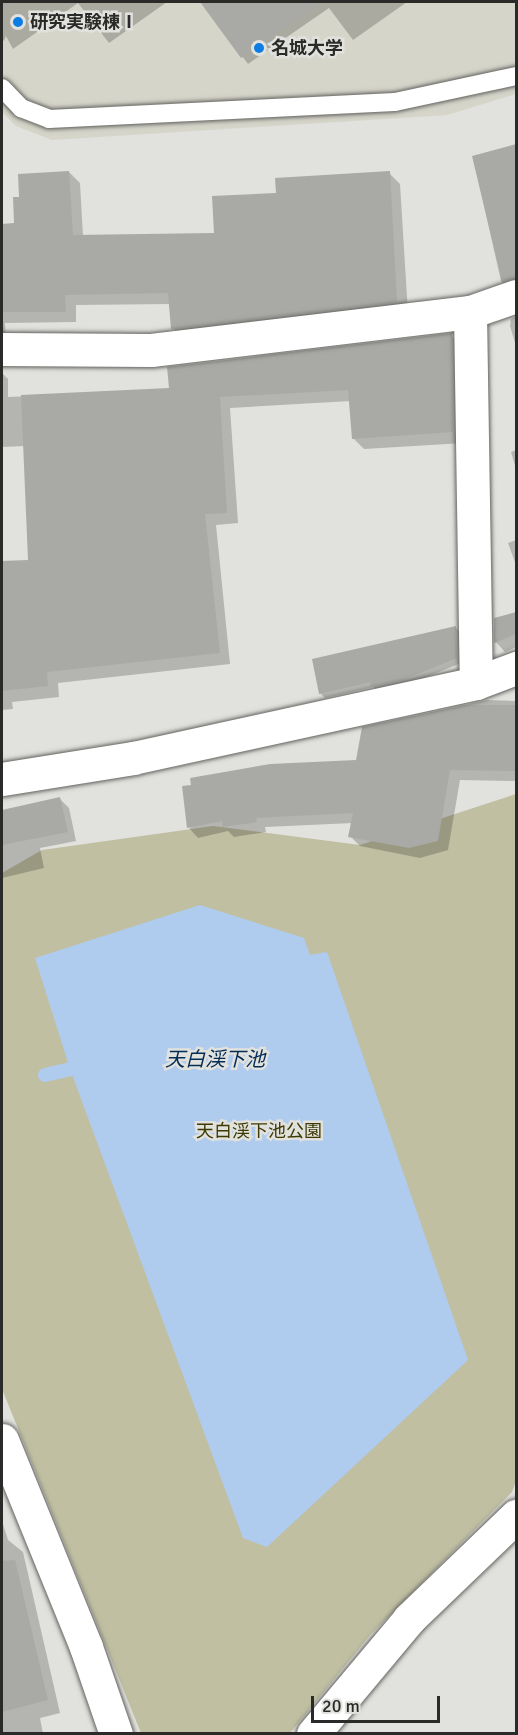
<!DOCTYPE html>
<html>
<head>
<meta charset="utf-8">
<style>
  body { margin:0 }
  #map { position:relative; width:518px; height:1735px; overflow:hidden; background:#e1e1dd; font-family:Signika,"Noto Sans JP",sans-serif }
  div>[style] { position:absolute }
  .built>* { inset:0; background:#d5d5ca }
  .green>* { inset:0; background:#c0bfa2 }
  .water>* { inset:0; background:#afcbee }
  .shadow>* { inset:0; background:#0003 }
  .stream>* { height:14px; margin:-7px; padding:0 7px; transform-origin:7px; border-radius:7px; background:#afcbee }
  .building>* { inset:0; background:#a9a9a6 }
  .roads { filter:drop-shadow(0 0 2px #636360) drop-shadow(0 0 2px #636360) }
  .service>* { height:18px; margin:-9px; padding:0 9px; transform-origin:9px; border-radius:9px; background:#fff }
  .minor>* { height:33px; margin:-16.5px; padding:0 16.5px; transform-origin:16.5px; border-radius:16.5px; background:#fff }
  .dots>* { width:16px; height:16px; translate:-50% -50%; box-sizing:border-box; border:3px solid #e1e1dd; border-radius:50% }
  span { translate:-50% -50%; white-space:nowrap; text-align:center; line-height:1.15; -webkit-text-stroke:5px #e1e1dd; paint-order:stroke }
  .poi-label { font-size:18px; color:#2a2a29; font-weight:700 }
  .left { translate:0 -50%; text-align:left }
  .park-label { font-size:18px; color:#3d3a03 }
  .water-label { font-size:20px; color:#032c56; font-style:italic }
  .frame { position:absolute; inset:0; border:3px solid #2a2a29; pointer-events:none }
  .scale { position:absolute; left:311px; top:1696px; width:129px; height:27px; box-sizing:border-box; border:3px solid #2a2a29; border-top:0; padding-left:8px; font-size:18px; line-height:21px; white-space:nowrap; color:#2a2a29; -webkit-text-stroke:4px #e1e1dd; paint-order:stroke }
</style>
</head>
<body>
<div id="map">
  <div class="built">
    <div style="clip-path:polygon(2px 2px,516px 2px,516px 94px,447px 115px,52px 140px,16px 126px,2px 112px)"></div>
  </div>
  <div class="green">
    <div style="clip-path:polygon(516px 794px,516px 1481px,512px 1492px,371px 1634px,290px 1733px,141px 1733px,2px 1389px,2px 873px,42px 850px,213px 826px,360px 845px)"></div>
  </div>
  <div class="water">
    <div style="clip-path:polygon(200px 905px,304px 938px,310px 955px,327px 952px,468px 1360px,267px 1547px,243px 1538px,70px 1069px,35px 958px)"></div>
  </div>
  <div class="shadow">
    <div style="clip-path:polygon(2px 2px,167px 2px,109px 43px,78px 3px,13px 49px,6px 36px,4px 41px,2px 39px)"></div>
    <div style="clip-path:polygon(202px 2px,407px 2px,353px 40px,329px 8px,248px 64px)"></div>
    <div style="clip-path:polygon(516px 146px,516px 290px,511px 291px,501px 281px,473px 157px)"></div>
    <div style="clip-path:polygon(69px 172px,80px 183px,83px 236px,216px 234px,278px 194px,389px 173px,400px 184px,408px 313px,184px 339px,173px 328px,171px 304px,76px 305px,76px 322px,5px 323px,6px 343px,2px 347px,2px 226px,16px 225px,21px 198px)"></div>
    <div style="clip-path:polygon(516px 316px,516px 346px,510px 326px,511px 319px)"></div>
    <div style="clip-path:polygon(451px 335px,462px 346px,464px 443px,364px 449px,353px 438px,351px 401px,230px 408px,238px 523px,216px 525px,230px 664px,58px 683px,59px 697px,12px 702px,13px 709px,2px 710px,2px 574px,33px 571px,25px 446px,2px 447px,2px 373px,8px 379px,8px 397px,170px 390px)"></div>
    <div style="clip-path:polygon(516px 450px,516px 469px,511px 452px)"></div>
    <div style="clip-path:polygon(516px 540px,516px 565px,508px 543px)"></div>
    <div style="clip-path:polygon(516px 614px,516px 647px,505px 652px,496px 642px,495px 619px)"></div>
    <div style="clip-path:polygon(456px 628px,461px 633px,461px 663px,409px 684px,377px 691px,373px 687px,325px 698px,320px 693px)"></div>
    <div style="clip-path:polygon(487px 700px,516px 701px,516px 781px,460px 780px,448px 850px,420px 858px,360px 846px,350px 836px,353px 823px,265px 827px,266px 832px,234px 837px,228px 831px,198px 838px,189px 828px,357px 762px,364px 728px)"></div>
    <div style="clip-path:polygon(60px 799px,69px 808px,76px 841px,40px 848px,44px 868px,2px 878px,2px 812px)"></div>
    <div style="clip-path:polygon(2px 1521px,8px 1540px,23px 1552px,60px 1713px,40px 1718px,43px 1734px,2px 1734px)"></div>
  </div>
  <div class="stream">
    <div style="left:45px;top:1075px;width:26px;rotate:-13deg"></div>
  </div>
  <div class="building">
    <div style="clip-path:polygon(200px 2px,321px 2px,241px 58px)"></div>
    <div style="clip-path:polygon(516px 144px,516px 278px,502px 281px,472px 156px)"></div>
    <div style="clip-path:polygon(69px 171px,73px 235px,214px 233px,212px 196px,276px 193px,275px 178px,390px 171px,397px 302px,171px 329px,168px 293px,65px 295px,66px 312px,2px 312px,2px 224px,14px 223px,13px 197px,19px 197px,18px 174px)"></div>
    <div style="clip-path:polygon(452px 333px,453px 432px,352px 439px,348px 390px,220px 397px,227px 513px,205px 514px,220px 653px,47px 672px,48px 686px,2px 691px,2px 561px,28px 560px,21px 395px,169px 388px,167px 367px)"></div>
    <div style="clip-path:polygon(516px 612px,516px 634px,494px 643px,494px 618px)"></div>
    <div style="clip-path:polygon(456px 626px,457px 658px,403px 680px,370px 687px,371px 682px,319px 694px,312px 659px)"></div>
    <div style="clip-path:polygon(465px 705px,516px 705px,516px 771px,450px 770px,438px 841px,409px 848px,348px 837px,353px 813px,256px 818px,257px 822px,223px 827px,222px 821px,187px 828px,182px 786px,191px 785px,190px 778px,270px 764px,356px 760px,362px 727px)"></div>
    <div style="clip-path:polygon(60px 797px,68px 832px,2px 845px,2px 810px)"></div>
    <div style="clip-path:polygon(15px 1560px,48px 1700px,2px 1712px,2px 1561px)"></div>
  </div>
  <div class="roads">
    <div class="service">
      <div style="left:2px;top:88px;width:28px;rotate:46deg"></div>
      <div style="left:21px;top:108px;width:30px;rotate:21deg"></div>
      <div style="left:49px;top:119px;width:346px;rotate:-2.8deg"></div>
      <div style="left:395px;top:102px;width:124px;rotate:-12.1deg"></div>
    </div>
    <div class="minor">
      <div style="left:470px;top:312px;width:371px;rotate:89.1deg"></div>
      <div style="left:2px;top:349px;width:149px;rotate:0.4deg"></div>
      <div style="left:151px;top:350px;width:321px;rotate:-6.8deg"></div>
      <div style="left:470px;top:312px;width:49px;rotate:-19.2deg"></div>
      <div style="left:2px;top:779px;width:133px;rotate:-9.1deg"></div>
      <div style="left:133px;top:758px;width:351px;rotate:-12.3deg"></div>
      <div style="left:476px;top:683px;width:43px;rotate:-20.6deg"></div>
      <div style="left:2px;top:1440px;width:223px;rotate:67.9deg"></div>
      <div style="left:86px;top:1647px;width:92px;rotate:71deg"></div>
      <div style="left:313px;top:1734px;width:150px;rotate:-50.1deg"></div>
      <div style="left:409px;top:1619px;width:149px;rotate:-43.9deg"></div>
    </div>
  </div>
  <div class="dots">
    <div style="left:18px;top:22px;background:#0b7de4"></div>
    <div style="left:259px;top:48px;background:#0b7de4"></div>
  </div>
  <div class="poi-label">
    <span class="left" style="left:30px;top:22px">研究実験棟Ⅰ</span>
    <span class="left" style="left:271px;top:48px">名城大学</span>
  </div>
  <div class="park-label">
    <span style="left:259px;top:1131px">天白渓下池公園</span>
  </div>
  <div class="water-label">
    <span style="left:215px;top:1059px">天白渓下池</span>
  </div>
  <div class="frame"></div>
  <div class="scale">20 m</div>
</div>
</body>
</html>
